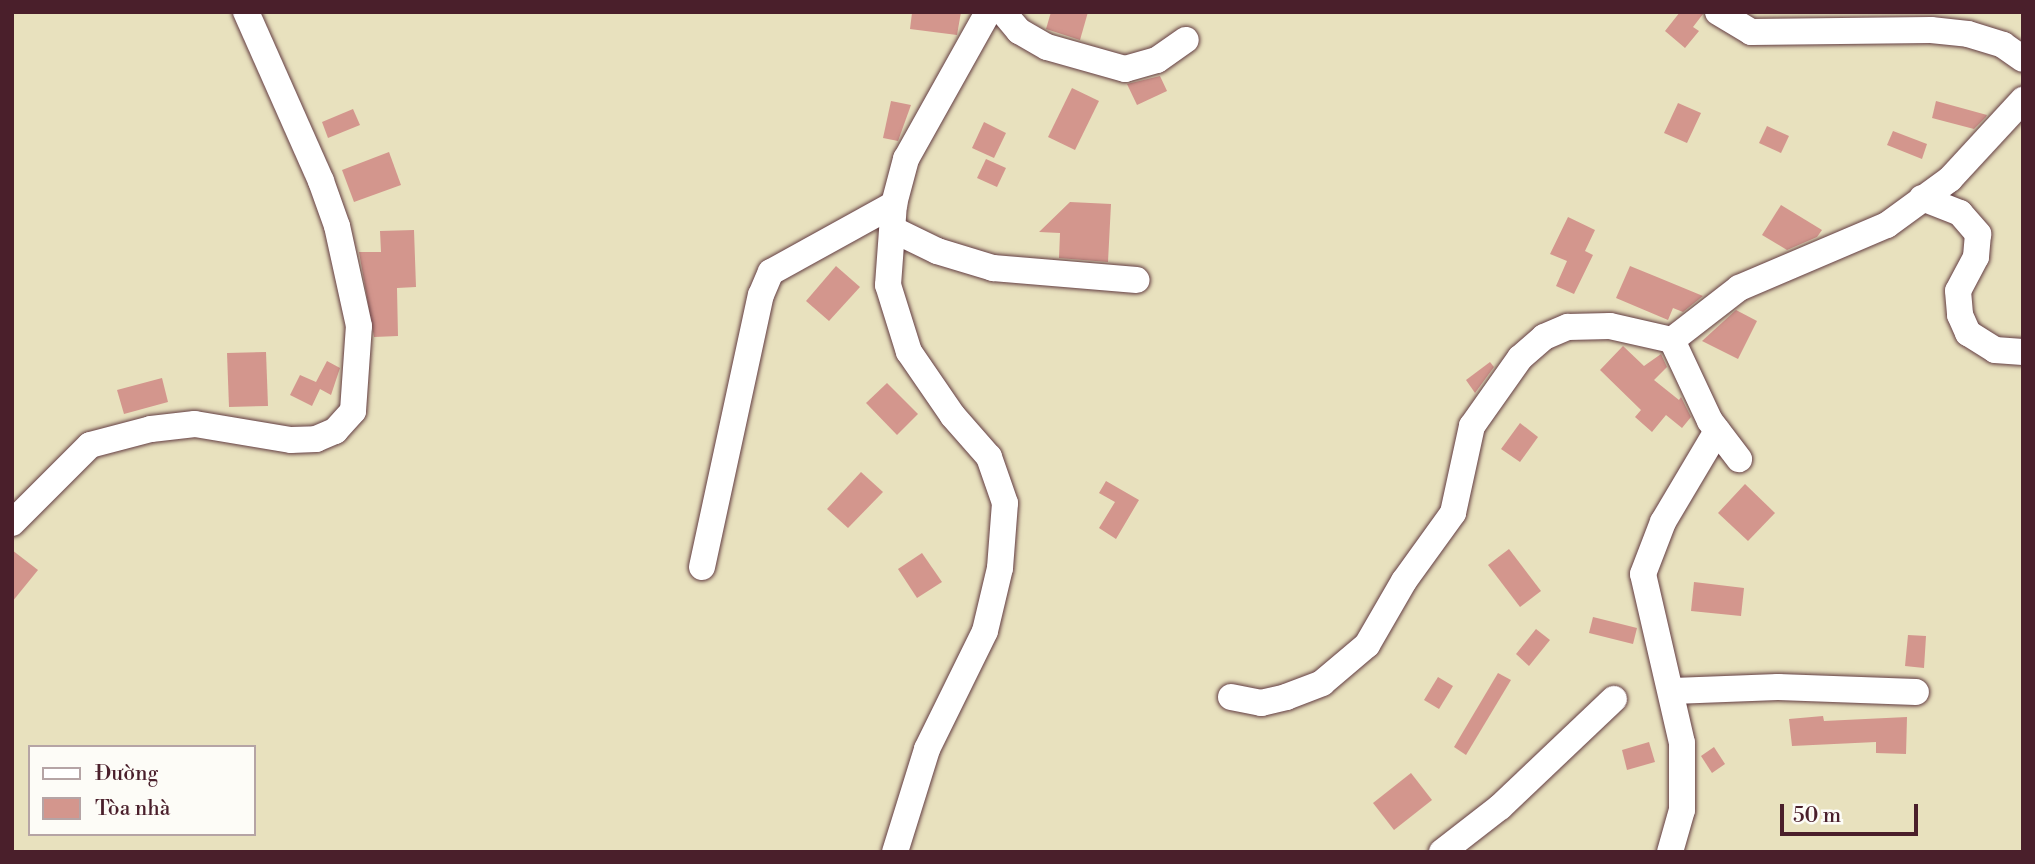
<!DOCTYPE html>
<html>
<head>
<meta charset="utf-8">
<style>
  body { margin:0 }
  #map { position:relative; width:2035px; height:864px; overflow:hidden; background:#e8e1be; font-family:"Libre Bodoni",serif }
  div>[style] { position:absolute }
  .building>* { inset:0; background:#d3968d }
  .roads { filter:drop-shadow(0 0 2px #623c41) drop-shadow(0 0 2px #623c41) }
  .minor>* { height:26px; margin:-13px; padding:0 13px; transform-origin:13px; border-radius:13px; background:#fff }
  span { translate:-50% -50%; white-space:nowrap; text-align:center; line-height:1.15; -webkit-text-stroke:5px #fdfcf7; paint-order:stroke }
  .frame { position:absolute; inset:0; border:14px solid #4a1f2b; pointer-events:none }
  .legend { position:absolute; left:28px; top:745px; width:228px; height:91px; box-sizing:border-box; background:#fdfcf7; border:2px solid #b5a4a5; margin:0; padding:9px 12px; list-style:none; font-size:21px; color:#4a1f2b }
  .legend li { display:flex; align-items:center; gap:14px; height:35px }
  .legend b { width:35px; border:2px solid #b5a4a5 }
  .scale { position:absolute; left:1780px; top:804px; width:138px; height:32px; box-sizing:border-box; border:4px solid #4a1f2b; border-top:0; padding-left:9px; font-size:21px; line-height:24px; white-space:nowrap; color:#4a1f2b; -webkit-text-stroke:5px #fdfcf7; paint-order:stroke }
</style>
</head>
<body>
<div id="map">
  <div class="building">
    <div style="clip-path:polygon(924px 12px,961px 12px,957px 35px,910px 29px,912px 13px)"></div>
    <div style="clip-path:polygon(1051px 12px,1088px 12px,1080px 40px,1046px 29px)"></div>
    <div style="clip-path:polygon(1680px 12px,1703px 14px,1693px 27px,1699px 31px,1685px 48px,1665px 31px)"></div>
    <div style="clip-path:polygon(1160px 76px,1167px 91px,1137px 105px,1127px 84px)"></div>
    <div style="clip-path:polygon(1072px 88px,1099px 101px,1075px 150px,1048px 137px)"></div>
    <div style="clip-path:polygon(891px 101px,911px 105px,898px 141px,883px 138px)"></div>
    <div style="clip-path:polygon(1936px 101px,1987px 115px,1986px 117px,1974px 129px,1932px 118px)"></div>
    <div style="clip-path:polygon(1678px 103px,1701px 113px,1687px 143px,1664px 133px)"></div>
    <div style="clip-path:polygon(353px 109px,360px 125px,328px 138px,322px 122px)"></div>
    <div style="clip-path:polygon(984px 122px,1006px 133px,994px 158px,972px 148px)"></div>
    <div style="clip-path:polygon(1767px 126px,1789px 136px,1781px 153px,1759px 143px)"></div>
    <div style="clip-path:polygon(1893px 131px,1927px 144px,1922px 159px,1887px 145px)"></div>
    <div style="clip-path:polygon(389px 152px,401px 185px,354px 202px,342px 170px)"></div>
    <div style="clip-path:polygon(986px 159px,1006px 168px,997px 187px,977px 178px)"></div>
    <div style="clip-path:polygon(1070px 202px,1111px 204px,1108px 262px,1059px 258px,1060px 233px,1039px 232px)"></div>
    <div style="clip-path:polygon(1781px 205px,1822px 230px,1817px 237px,1787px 250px,1762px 235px)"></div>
    <div style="clip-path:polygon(1568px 217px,1595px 230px,1585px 251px,1593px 255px,1574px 294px,1556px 286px,1567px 261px,1550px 254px)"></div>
    <div style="clip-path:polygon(414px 230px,416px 287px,397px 288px,398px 336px,374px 337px,359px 252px,381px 252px,380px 231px)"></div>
    <div style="clip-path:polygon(836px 266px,860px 287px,829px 321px,806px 301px)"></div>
    <div style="clip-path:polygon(1630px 266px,1657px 277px,1703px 296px,1683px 312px,1673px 308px,1668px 320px,1616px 298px)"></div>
    <div style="clip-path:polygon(1736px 310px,1757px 321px,1738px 359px,1702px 341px)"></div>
    <div style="clip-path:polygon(1623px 346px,1644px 366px,1661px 354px,1667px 367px,1654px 380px,1679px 400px,1681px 397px,1691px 417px,1682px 428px,1666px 415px,1652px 432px,1635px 417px,1641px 410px,1600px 370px)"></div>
    <div style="clip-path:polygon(266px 352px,268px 406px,229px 407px,227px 353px)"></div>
    <div style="clip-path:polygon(327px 361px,340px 368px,331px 395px,320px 389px,312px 406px,290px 395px,300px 375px,316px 382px)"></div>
    <div style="clip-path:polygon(1490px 362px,1494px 367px,1475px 393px,1466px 380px)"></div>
    <div style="clip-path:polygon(162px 378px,168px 402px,124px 414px,117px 390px)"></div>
    <div style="clip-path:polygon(887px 383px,918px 414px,897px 435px,866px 403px)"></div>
    <div style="clip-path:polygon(1520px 423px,1538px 437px,1520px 462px,1501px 449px)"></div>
    <div style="clip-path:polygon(861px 472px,883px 492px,848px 528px,827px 509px)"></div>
    <div style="clip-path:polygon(1106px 481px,1139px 500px,1116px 539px,1099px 528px,1115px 502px,1099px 493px)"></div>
    <div style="clip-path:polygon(1745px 484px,1775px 513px,1748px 541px,1718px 513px)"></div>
    <div style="clip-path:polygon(1509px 549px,1541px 591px,1520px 607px,1488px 565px)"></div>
    <div style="clip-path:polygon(12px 550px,38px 570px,12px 602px)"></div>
    <div style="clip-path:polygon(922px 553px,942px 582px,917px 598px,898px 569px)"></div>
    <div style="clip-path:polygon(1694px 582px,1744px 588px,1741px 616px,1691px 611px)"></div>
    <div style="clip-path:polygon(1593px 617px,1637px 628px,1633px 644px,1589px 633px)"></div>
    <div style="clip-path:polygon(1536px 629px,1550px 640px,1529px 666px,1516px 654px)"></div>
    <div style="clip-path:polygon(1908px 635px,1926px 636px,1924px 668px,1905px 666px)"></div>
    <div style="clip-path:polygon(1498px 673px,1511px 680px,1466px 755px,1454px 747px)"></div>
    <div style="clip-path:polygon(1438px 677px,1453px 686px,1439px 709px,1424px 700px)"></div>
    <div style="clip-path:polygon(1823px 716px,1824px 721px,1907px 717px,1906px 754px,1876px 753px,1876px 742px,1792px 746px,1789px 719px)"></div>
    <div style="clip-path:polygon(1649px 742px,1655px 762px,1627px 770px,1622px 750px)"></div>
    <div style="clip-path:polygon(1714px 747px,1725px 764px,1712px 773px,1701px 756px)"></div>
    <div style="clip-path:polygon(1411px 773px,1432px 800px,1394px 830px,1373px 803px)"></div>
  </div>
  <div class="roads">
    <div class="minor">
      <div style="left:1003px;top:12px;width:25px;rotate:50deg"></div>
      <div style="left:1019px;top:31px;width:32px;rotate:30deg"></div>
      <div style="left:1047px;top:47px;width:81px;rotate:15.8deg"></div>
      <div style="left:1125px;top:69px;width:33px;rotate:-16deg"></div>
      <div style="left:1157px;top:60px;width:35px;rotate:-35deg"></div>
      <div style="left:1718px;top:12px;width:39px;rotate:31deg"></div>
      <div style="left:1751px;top:32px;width:180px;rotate:-0.6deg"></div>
      <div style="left:1931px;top:30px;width:37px;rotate:6deg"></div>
      <div style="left:1968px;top:34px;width:37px;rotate:17deg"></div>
      <div style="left:2003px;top:45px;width:24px;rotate:35deg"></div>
      <div style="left:1922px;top:198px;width:41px;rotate:21.5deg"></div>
      <div style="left:1960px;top:213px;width:28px;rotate:49deg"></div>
      <div style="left:1978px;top:234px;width:23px;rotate:95deg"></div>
      <div style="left:1976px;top:257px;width:38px;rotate:118deg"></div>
      <div style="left:1958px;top:291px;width:24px;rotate:85deg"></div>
      <div style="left:1960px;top:315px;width:20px;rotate:66deg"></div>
      <div style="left:1968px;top:333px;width:32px;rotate:32deg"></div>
      <div style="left:1995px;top:350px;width:28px;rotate:4deg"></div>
      <div style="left:894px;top:230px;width:48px;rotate:26deg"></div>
      <div style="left:937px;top:251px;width:59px;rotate:16.9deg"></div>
      <div style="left:993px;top:268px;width:144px;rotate:4.8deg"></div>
      <div style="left:1672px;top:340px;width:89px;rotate:64.9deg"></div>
      <div style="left:1710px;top:421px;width:48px;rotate:52.7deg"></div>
      <div style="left:12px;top:523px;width:110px;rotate:-45deg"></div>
      <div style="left:90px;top:445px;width:63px;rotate:-14.7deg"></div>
      <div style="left:151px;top:429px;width:44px;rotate:-6.5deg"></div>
      <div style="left:195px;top:424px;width:97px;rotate:9.5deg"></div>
      <div style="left:291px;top:440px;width:25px;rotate:-2deg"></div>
      <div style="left:316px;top:439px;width:21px;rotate:-23deg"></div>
      <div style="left:335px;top:431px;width:27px;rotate:-48deg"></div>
      <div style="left:353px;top:411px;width:85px;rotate:-86deg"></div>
      <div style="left:359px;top:326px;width:102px;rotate:-102.4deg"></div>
      <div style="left:337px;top:226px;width:48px;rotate:-109.6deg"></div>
      <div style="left:321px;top:181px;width:185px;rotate:-113.9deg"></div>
      <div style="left:702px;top:567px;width:278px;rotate:-77.8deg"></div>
      <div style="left:761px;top:295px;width:25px;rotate:-67deg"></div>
      <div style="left:771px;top:272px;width:141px;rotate:-28.9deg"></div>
      <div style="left:1673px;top:691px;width:105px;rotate:-2.2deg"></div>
      <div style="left:1778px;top:687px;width:138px;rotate:2.1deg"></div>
      <div style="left:1231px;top:697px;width:31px;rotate:11deg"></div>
      <div style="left:1261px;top:703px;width:26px;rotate:-13deg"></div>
      <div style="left:1286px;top:697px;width:39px;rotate:-21deg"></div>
      <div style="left:1322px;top:683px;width:59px;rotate:-40.2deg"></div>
      <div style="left:1367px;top:645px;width:74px;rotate:-60deg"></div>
      <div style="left:1404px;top:581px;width:84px;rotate:-54.2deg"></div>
      <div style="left:1453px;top:513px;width:89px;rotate:-77.7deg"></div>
      <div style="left:1472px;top:426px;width:83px;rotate:-54.8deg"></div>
      <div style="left:1520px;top:358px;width:32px;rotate:-41deg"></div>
      <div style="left:1544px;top:337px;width:26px;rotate:-23deg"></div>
      <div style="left:1568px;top:327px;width:42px;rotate:-1.4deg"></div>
      <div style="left:1610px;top:326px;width:64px;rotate:12.7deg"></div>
      <div style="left:1672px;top:340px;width:85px;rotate:-37.8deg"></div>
      <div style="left:1739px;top:288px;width:161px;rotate:-23.1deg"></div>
      <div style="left:1887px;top:225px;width:78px;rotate:-36.1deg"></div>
      <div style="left:1950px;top:179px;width:108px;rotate:-47.3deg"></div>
      <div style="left:895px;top:852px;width:108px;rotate:-72.7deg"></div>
      <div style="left:927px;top:749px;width:131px;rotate:-63.8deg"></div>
      <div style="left:985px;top:631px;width:65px;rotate:-76.6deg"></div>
      <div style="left:1000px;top:568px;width:65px;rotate:-85.6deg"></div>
      <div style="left:1005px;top:503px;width:49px;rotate:-109.2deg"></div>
      <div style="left:989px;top:457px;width:55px;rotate:-131.3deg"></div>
      <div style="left:953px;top:416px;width:78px;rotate:-124.5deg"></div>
      <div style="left:909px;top:352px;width:70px;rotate:-107.4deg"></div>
      <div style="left:888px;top:285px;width:81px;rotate:-85.8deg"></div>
      <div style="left:894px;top:204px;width:47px;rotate:-75.1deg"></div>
      <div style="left:906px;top:159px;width:168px;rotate:-60.8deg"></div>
      <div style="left:1442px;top:852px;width:73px;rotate:-37.8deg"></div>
      <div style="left:1500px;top:807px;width:157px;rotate:-43.5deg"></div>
      <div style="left:1670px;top:852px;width:44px;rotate:-74.1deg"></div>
      <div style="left:1682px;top:810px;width:67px;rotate:-90deg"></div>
      <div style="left:1682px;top:743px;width:173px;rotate:-103deg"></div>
      <div style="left:1643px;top:574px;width:56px;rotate:-69deg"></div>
      <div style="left:1663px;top:522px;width:106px;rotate:-59.3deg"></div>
    </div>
  </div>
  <div class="frame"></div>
  <ul class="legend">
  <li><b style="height:9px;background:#fff"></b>Đường</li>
  <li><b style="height:19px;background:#d3968d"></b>Tòa nhà</li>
  </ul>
  <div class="scale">50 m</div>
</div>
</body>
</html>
